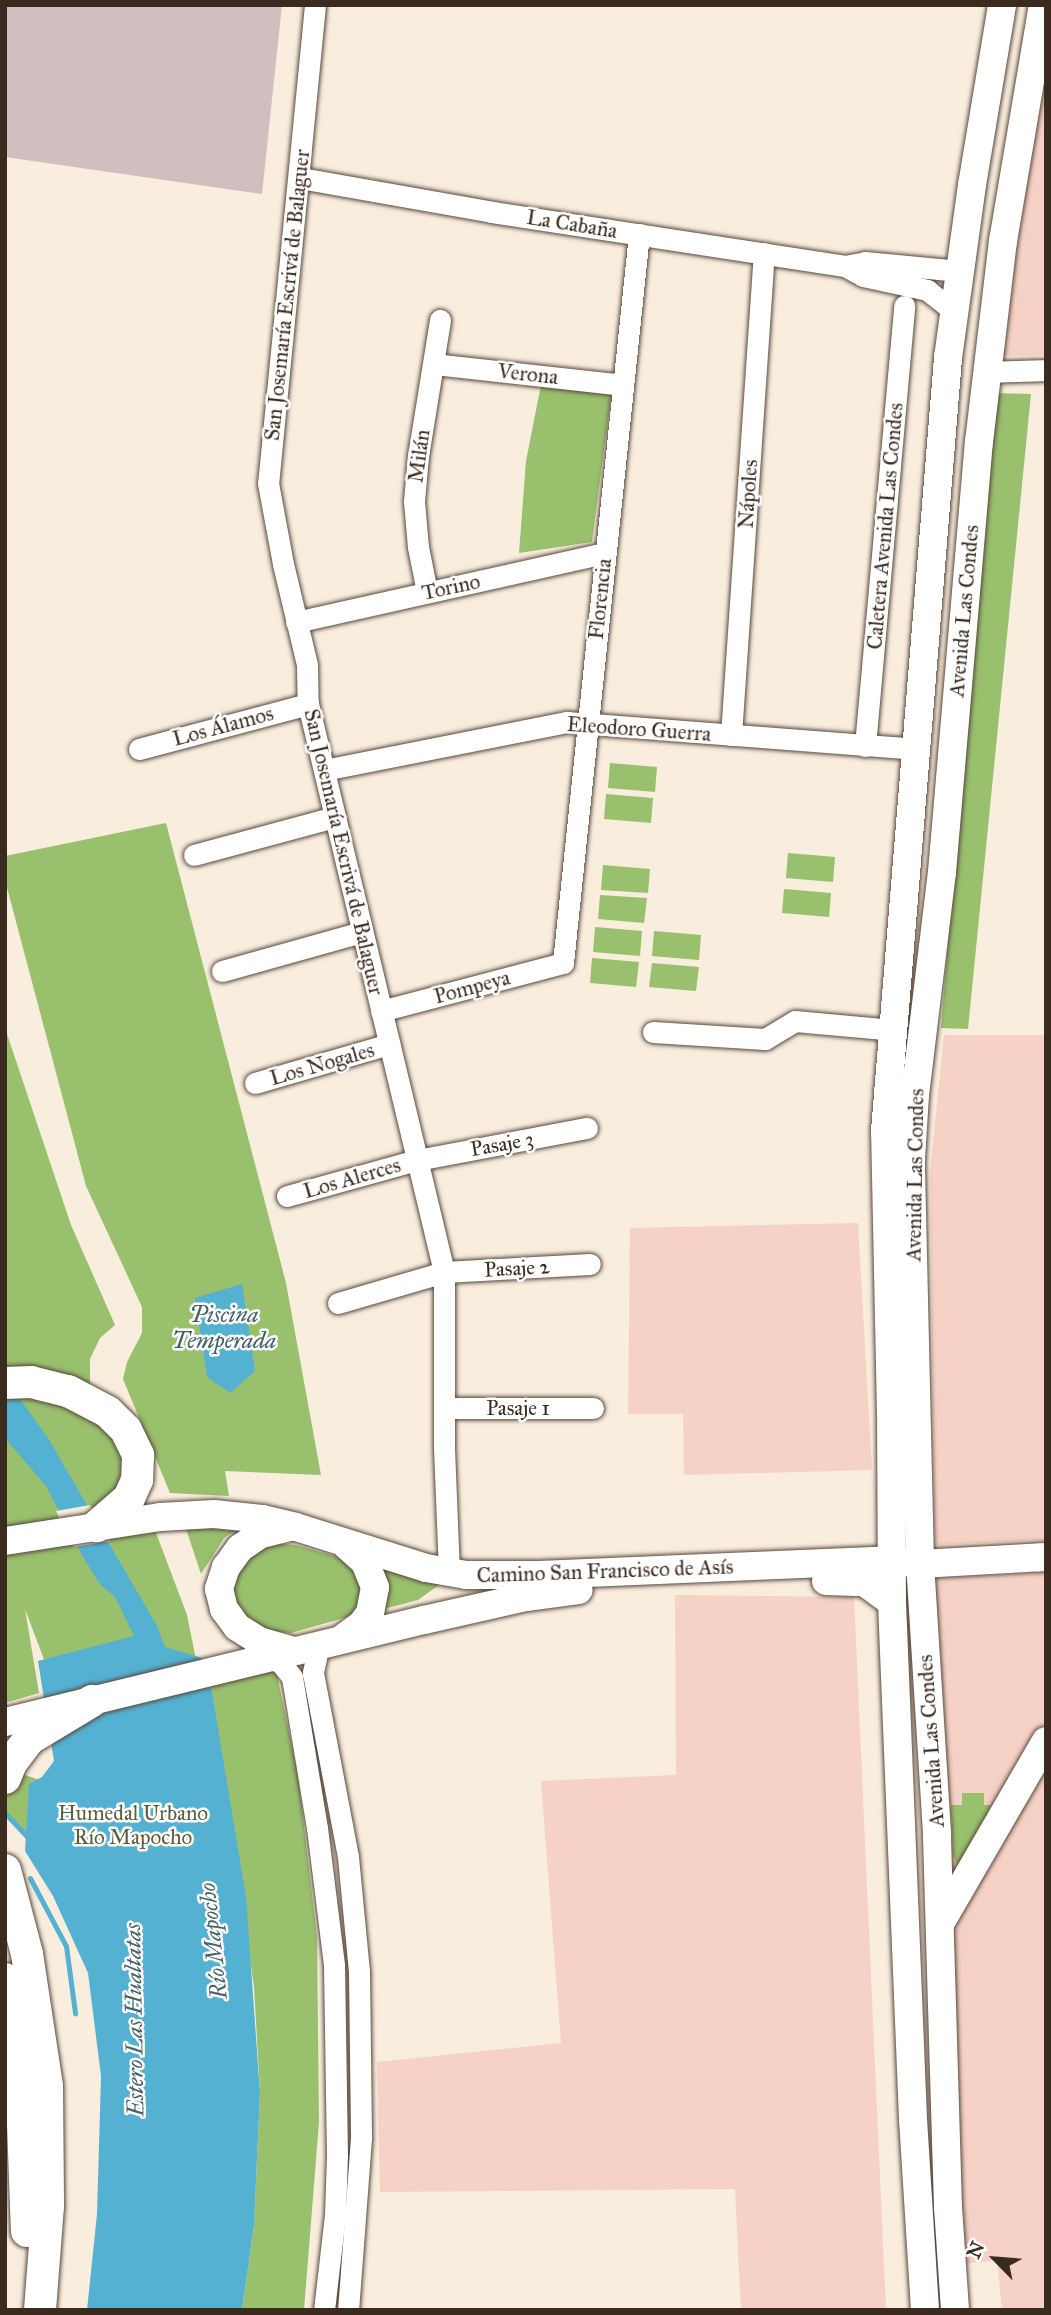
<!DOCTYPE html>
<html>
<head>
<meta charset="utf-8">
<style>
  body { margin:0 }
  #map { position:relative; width:1051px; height:2315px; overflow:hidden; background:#f9edde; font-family:"IM FELL Great Primer",serif }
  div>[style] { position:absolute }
  .built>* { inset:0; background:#f6d1c5 }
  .industrial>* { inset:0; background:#d1bfbf }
  .green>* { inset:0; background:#98c06d }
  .water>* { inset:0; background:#54b1d2 }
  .pier>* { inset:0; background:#f9edde }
  .stream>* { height:5px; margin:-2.5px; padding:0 2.5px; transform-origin:2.5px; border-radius:2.5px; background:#54b1d2 }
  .roads { filter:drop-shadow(0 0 2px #58473b) drop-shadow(0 0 2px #58473b) }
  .minor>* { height:21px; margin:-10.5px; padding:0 10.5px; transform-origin:10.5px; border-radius:10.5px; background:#fff }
  .major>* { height:28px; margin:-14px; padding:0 14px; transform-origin:14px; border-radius:14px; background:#fff }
  .highway>* { height:32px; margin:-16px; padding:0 16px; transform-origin:16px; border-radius:16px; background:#fff }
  span { translate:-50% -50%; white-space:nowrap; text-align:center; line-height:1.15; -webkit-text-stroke:5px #fff; paint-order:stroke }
  .street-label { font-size:21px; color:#3b2a1e }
  .park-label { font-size:21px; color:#5c5e3a }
  .water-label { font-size:23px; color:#456066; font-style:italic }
  .frame { position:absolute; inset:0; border:7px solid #3b2a1e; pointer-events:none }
  .north { position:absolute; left:960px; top:2224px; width:70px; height:70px; -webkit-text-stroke:5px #fff; paint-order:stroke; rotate:295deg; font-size:19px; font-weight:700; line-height:28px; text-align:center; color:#3b2a1e }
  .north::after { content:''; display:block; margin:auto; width:24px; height:32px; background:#3b2a1e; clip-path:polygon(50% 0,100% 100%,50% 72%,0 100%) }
</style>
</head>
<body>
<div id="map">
  <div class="built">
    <div style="clip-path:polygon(1046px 31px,1046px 355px,997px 356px)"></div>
    <div style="clip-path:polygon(944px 1035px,1046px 1035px,1046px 1540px,935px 1545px,930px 1173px)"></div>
    <div style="clip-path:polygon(858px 1223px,872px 1470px,684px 1475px,683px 1414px,628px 1414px,630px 1228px)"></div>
    <div style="clip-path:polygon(1046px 1573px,1046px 2310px,1002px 2310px,997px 2260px,965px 2264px,932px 1578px)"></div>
    <div style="clip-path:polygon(675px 1595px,854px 1597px,886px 2310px,741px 2310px,735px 2189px,380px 2192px,377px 2062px,561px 2043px,541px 1781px,676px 1775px)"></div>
  </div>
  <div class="industrial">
    <div style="clip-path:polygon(5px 5px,282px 5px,262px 194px,5px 157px)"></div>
  </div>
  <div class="green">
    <div style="clip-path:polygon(541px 385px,611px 395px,592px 542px,519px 553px,526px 461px)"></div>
    <div style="clip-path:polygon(994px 393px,1031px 394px,968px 1029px,941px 1028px)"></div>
    <div style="clip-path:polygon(610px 763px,657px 767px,655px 792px,608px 788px)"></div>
    <div style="clip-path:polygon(606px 794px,653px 798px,651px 823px,604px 819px)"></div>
    <div style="clip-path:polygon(166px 823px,286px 1283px,321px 1475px,225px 1471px,229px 1496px,170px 1493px,123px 1379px,127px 1362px,142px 1333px,142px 1307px,86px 1186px,5px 880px,5px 856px)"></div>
    <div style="clip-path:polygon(788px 853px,835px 857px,833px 882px,786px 878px)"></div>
    <div style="clip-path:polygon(603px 865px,650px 869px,648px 893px,601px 890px)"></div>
    <div style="clip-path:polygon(784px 889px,831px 893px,829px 917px,782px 913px)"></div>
    <div style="clip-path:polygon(600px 895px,647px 898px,644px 923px,598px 919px)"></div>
    <div style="clip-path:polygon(595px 927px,642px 931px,640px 956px,593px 952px)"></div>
    <div style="clip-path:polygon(654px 931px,701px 935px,699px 960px,652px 956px)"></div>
    <div style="clip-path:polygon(592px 958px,639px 962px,636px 987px,590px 983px)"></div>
    <div style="clip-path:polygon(652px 963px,699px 967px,696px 991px,649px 987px)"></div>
    <div style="clip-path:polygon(5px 1028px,71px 1225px,115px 1325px,100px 1338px,90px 1359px,90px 1388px,141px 1493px,187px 1615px,203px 1694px,107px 2046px,90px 1953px,38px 1845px,5px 1812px,5px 1761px,22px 1774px,37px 1779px,50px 1777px,61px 1768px,51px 1678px,25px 1609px,39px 1693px,5px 1703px)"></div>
    <div style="clip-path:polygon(184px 1523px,244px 1524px,224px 1538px,201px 1574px)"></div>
    <div style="clip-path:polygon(270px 1543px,296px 1545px,348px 1560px,366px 1584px,354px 1615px,291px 1633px,267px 1631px,247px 1619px,234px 1603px,231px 1589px,238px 1563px)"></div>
    <div style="clip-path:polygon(379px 1566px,436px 1579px,439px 1585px,418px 1600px,384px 1609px)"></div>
    <div style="clip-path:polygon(269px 1670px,277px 1675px,298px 1775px,317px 1937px,319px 2122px,304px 2310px,242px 2310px,254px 2226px,260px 2093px,254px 1987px,211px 1686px)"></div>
    <div style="clip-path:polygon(962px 1793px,984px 1793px,984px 1805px,991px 1805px,989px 1821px,958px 1865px,953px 1857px,951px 1805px,962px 1805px)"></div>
  </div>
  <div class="water">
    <div style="clip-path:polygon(242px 1284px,255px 1371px,230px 1393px,207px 1377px,195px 1298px)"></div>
    <div style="clip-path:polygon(5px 1378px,48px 1438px,157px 1626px,165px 1647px,202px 1658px,211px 1686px,246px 1897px,260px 2093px,254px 2226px,242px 2310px,87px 2310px,97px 2214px,101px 2076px,88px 1973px,53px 1896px,25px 1851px,29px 1784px,42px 1777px,54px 1761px,38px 1661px,134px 1636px,115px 1597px,100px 1584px,83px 1557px,46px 1486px,5px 1438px)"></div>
  </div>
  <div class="pier">
    <div style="clip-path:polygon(90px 1505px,110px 1541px,74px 1547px,56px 1511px)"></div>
  </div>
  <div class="stream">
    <div style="left:5px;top:1813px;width:35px;rotate:47deg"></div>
    <div style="left:30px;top:1878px;width:77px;rotate:62.1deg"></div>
    <div style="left:66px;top:1946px;width:68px;rotate:82.3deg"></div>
  </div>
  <div class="roads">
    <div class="minor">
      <div style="left:315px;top:5px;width:480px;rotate:95.6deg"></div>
      <div style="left:268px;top:483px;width:82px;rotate:79.5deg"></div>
      <div style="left:283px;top:564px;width:104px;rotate:76.6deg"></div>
      <div style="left:307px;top:665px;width:39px;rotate:89deg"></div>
      <div style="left:308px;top:704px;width:584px;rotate:76.53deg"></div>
      <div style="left:444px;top:1272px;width:176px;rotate:90deg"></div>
      <div style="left:444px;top:1448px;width:124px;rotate:87.7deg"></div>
      <div style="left:300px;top:178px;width:195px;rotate:10deg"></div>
      <div style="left:492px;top:212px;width:357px;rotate:8.7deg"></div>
      <div style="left:845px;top:266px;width:20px;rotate:-11deg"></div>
      <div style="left:865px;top:262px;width:95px;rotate:5.4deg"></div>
      <div style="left:845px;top:266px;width:21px;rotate:29deg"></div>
      <div style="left:863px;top:276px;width:66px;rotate:12.3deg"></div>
      <div style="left:927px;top:290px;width:34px;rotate:38deg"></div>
      <div style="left:434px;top:364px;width:190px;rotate:6.3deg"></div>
      <div style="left:987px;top:372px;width:59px;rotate:-1.9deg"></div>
      <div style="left:427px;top:592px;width:46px;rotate:-101.3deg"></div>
      <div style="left:418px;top:547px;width:46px;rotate:-95deg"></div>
      <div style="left:414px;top:501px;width:45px;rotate:-84.9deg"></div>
      <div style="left:418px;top:456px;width:138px;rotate:-80.8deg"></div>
      <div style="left:296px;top:622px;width:317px;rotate:-12.6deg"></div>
      <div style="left:731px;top:735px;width:483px;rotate:-86.1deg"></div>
      <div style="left:865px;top:746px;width:442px;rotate:-84.9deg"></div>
      <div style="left:139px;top:749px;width:175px;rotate:-14.9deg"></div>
      <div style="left:324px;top:770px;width:248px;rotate:-11.2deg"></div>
      <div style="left:567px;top:722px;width:351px;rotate:4.4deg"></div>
      <div style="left:194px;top:855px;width:146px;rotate:-15.1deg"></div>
      <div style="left:222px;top:971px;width:145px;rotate:-15.6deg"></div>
      <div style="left:381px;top:1011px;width:188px;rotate:-14.8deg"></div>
      <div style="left:563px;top:963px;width:733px;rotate:-84.05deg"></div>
      <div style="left:653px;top:1032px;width:112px;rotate:3.6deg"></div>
      <div style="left:765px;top:1039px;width:35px;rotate:-31deg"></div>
      <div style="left:795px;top:1021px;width:98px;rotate:5.2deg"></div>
      <div style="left:255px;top:1083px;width:140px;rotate:-16.2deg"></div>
      <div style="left:287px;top:1196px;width:135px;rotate:-15.5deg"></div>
      <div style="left:417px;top:1160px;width:173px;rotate:-10.7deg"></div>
      <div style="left:338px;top:1303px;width:110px;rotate:-16.3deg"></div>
      <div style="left:444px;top:1272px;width:146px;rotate:-3.1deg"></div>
      <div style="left:444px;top:1408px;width:149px"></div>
      <div style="left:319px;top:1644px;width:30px;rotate:102deg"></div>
      <div style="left:313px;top:1673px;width:187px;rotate:79.2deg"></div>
      <div style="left:348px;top:1857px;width:115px;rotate:84.5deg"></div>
      <div style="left:359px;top:1971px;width:167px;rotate:89.3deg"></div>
      <div style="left:361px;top:2138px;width:172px;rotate:94.3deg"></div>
      <div style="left:270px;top:1658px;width:12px;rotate:24deg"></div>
      <div style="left:281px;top:1663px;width:18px;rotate:52deg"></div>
      <div style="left:292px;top:1677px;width:153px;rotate:80.6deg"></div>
      <div style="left:317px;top:1828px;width:138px;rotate:82.9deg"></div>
      <div style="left:334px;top:1965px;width:190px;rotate:89.1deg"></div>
      <div style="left:337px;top:2155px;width:60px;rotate:91.9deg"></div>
      <div style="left:335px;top:2215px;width:96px;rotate:96.6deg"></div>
    </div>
    <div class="major">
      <div style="left:290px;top:1527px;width:30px;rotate:166deg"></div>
      <div style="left:261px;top:1534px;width:25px;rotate:146deg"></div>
      <div style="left:240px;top:1548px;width:24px;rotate:126deg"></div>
      <div style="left:226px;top:1567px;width:23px;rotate:108deg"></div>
      <div style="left:219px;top:1589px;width:21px;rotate:76deg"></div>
      <div style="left:224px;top:1609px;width:22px;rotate:54deg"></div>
      <div style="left:237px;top:1627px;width:26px;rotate:32deg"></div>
      <div style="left:259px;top:1641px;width:36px;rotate:16deg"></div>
      <div style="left:5px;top:1541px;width:157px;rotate:-8.8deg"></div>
      <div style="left:160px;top:1517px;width:54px;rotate:-3.2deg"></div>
      <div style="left:214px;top:1514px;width:48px;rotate:5.9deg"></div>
      <div style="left:262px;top:1519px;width:35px;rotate:13deg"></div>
      <div style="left:296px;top:1527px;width:136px;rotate:17.5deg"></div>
      <div style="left:426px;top:1568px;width:41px;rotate:9.9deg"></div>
      <div style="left:466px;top:1575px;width:73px"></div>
      <div style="left:539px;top:1575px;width:352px;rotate:-2.4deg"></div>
      <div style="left:891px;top:1560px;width:29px;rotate:8deg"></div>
      <div style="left:920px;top:1564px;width:126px;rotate:-3.2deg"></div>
      <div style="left:826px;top:1581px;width:38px;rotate:2deg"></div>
      <div style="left:864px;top:1582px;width:34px;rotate:36deg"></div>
      <div style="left:343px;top:1638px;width:24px;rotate:-36deg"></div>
      <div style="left:362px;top:1624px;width:14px;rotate:-54deg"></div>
      <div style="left:370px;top:1613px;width:26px;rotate:-79deg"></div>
      <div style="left:375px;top:1587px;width:27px;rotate:-112deg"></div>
      <div style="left:365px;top:1562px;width:25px;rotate:-138deg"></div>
      <div style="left:5px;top:1722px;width:431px;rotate:-13.7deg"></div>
      <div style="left:424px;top:1620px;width:105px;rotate:-12.7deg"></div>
      <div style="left:526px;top:1597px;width:53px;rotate:-7.5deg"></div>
      <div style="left:941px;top:1922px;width:209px;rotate:-59.9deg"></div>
      <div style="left:925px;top:2310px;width:191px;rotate:-93.6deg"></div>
      <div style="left:913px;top:2119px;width:517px;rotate:-92.33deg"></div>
      <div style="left:892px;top:1602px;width:188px;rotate:-90.3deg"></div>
      <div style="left:891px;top:1414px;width:283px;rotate:-91.2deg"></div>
      <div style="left:885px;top:1131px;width:776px;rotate:-85.34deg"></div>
      <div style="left:948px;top:358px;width:175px;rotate:-82.1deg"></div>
      <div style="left:972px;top:185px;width:182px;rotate:-80.5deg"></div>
      <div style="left:955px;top:2310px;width:102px;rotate:-93.9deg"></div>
      <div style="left:948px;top:2208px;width:375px;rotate:-91.7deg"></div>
      <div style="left:937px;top:1833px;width:270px;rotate:-93.6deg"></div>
      <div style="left:920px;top:1564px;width:405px;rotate:-91.3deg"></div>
      <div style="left:911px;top:1159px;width:64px;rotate:-86.4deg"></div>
      <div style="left:915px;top:1095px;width:225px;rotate:-83.1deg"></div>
      <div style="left:942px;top:872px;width:432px;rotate:-85.1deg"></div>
      <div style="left:979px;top:442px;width:202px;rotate:-83.2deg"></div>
      <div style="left:1003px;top:241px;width:239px;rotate:-80.4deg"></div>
    </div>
    <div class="highway">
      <div style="left:5px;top:1383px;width:26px;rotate:-2deg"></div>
      <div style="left:31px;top:1382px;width:38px;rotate:14deg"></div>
      <div style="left:68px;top:1391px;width:45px;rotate:27.7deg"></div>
      <div style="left:108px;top:1412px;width:25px;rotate:45deg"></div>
      <div style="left:126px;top:1430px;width:28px;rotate:64deg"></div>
      <div style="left:138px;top:1455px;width:25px;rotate:92deg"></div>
      <div style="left:137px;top:1480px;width:20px;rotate:114deg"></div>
      <div style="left:129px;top:1498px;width:43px;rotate:138.8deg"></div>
      <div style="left:5px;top:1778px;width:16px;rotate:-68deg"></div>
      <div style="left:11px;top:1763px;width:30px;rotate:-53deg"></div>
      <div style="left:29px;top:1739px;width:74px;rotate:-31.1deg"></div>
      <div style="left:5px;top:1870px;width:87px;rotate:75.3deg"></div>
      <div style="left:27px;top:1954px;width:134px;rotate:81.4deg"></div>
      <div style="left:47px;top:2086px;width:120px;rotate:89.5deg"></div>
      <div style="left:48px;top:2206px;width:104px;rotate:94.4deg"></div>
      <div style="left:5px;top:1979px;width:119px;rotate:81.8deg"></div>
      <div style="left:22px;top:2097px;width:134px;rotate:87.9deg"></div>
    </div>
  </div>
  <div class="street-label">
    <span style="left:572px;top:224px;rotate:9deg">La Cabaña</span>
    <span style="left:287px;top:295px;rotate:-84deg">San Josemaría Escrivá de Balaguer</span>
    <span style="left:528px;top:374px;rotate:6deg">Verona</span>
    <span style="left:419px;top:456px;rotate:-82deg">Milán</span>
    <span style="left:748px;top:494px;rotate:-86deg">Nápoles</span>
    <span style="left:885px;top:526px;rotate:-85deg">Caletera Avenida Las Condes</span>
    <span style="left:451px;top:587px;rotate:-12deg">Torino</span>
    <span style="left:600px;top:599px;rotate:-84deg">Florencia</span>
    <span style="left:964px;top:611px;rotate:-85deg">Avenida Las Condes</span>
    <span style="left:223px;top:726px;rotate:-15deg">Los Álamos</span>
    <span style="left:639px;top:729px;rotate:4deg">Eleodoro Guerra</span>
    <span style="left:344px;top:852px;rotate:77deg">San Josemaría Escrivá de Balaguer</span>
    <span style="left:472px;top:987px;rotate:-15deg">Pompeya</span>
    <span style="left:322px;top:1064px;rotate:-16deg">Los Nogales</span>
    <span style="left:502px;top:1144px;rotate:-10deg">Pasaje 3</span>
    <span style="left:915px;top:1175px;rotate:-89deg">Avenida Las Condes</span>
    <span style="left:352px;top:1178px;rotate:-16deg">Los Alerces</span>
    <span style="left:517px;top:1268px;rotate:-3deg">Pasaje 2</span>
    <span style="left:518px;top:1408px">Pasaje 1</span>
    <span style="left:605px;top:1571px;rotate:-2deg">Camino San Francisco de Asís</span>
    <span style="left:931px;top:1741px;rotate:-94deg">Avenida Las Condes</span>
  </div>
  <div class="park-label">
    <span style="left:133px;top:1825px">Humedal Urbano<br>Río Mapocho</span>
  </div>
  <div class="water-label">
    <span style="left:224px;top:1327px">Piscina<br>Temperada</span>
    <span style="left:213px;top:1941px;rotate:-96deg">Río Mapocho</span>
    <span style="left:134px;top:2020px;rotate:-91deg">Estero Las Hualtatas</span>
  </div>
  <div class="frame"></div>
  <div class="north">N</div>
</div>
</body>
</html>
